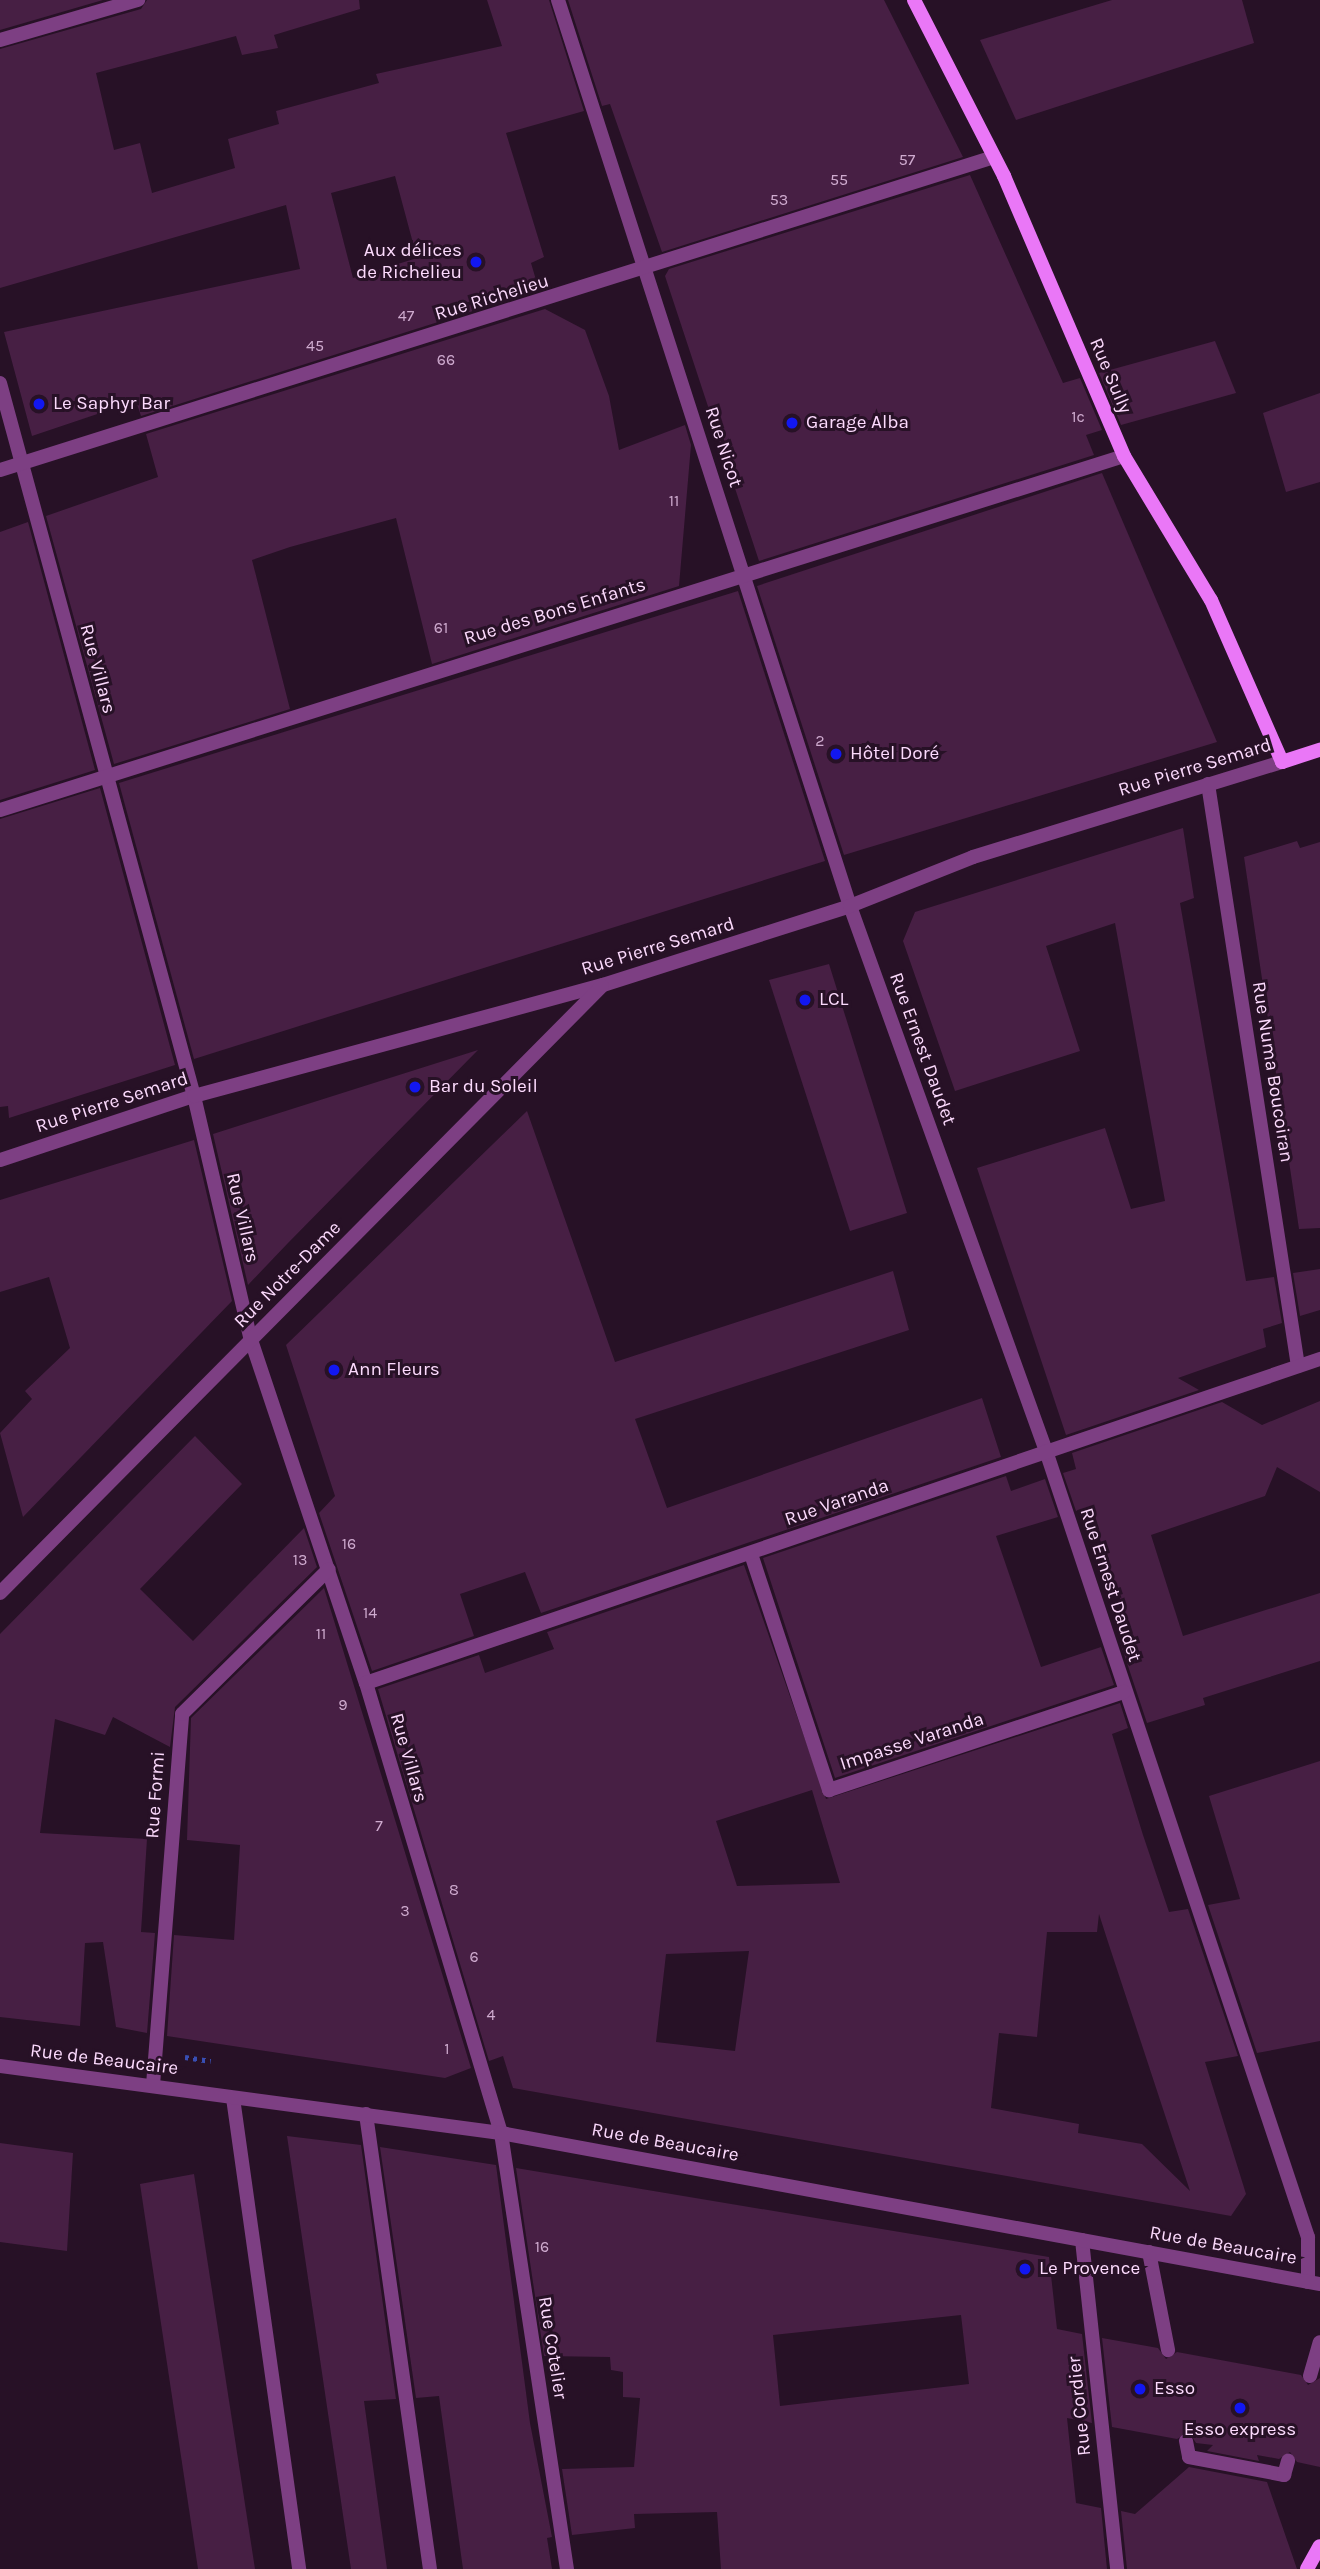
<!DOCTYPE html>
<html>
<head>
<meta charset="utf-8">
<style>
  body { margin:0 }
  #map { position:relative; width:1320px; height:2569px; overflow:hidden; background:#271126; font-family:Karla,sans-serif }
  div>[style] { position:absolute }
  .building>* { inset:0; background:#471f44 }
  .path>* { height:4.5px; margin-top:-2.25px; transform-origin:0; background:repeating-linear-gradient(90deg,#384eb3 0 3.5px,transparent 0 8.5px) }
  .service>* { height:14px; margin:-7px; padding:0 7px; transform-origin:7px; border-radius:7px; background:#7d3f83 }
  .minor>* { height:14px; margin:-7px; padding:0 7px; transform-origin:7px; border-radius:7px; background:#7d3f83 }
  .tertiary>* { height:14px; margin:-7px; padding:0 7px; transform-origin:7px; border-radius:7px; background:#7d3f83 }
  .secondary>* { height:14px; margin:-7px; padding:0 7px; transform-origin:7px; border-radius:7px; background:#ea77f7 }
  .dots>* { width:19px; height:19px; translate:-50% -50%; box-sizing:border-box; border:4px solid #271126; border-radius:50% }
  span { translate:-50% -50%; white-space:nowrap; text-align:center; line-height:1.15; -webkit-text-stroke:6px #271126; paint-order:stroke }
  .number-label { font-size:16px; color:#cfabcf }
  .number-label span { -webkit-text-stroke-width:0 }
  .poi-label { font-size:19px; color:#fcdafd }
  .right { translate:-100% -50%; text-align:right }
  .left { translate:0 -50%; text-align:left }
  .street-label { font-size:19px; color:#fcdafd }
</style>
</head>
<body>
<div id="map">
  <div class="building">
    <div style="clip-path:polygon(0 0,103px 0,0 30px)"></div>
    <div style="clip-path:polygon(evenodd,147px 0,359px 0,360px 9px,274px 35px,278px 48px,242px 55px,236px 36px,96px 73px,114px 150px,140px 143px,152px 193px,235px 168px,228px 139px,279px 124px,276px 111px,379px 83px,376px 74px,502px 46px,487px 0,549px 0,584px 111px,506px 133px,544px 257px,531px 263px,539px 290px,141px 416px,136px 401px,32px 436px,4px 332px,300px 269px,286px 205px,0 288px,0 49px,141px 9px,147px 0,395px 176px,417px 258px,353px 278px,331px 193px,395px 176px)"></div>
    <div style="clip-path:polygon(568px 0,884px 0,963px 157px,662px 252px,610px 104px,602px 106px)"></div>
    <div style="clip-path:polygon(1112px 0,1242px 0,1254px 43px,1016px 120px,980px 40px)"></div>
    <div style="clip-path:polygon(970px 175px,1063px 383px,1080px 378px,1102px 430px,1086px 435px,1094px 455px,759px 561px,665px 276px,669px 269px)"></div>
    <div style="clip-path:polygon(545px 309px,585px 330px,609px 396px,619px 450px,685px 425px,691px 445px,679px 586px,432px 664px,396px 518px,290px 547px,252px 560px,290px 709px,114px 764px,46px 516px,158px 477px,146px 434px)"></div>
    <div style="clip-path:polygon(1215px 341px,1236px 393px,1121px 425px,1099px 373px)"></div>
    <div style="clip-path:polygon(1320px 393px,1320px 482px,1286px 492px,1263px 413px)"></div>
    <div style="clip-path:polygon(1102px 473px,1217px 742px,844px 855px,757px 586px)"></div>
    <div style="clip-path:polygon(28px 522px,95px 770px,0 800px,0 532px)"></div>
    <div style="clip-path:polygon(738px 591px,825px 861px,194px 1059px,119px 783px)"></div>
    <div style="clip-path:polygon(100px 788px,175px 1065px,9px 1118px,8px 1106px,0 1107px,0 819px)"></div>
    <div style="clip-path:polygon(1183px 828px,1194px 898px,1180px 903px,1246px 1281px,1274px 1277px,1282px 1323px,1263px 1329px,1266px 1347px,1178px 1378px,1199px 1390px,1066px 1435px,977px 1168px,1105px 1128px,1131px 1209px,1165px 1201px,1115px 923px,1046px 946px,1080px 1051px,955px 1091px,903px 941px,915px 912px)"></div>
    <div style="clip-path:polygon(1297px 841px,1300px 848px,1320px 842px,1320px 1228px,1299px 1229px,1244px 857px)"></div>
    <div style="clip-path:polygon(829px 964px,907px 1213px,850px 1231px,769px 980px)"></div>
    <div style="clip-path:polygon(478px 1050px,288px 1243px,248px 1285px,213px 1134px)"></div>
    <div style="clip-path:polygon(527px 1111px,615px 1362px,893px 1271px,909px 1330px,635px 1419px,667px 1508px,982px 1398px,1001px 1457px,541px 1613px,525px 1572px,460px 1594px,474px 1636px,372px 1671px,319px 1513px,335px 1496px,286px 1345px)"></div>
    <div style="clip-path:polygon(194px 1140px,232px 1301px,23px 1517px,0 1433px,32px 1399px,25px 1391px,70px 1348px,49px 1277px,0 1292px,0 1200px)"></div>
    <div style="clip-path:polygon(1320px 1269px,1320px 1310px,1300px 1316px,1293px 1273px)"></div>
    <div style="clip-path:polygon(1320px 1401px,1320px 1492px,1277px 1467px,1265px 1496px,1151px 1535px,1183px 1636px,1320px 1593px,1320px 1661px,1203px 1698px,1205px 1705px,1147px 1723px,1120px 1642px,1133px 1637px,1089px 1507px,1076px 1511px,1063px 1473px,1076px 1469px,1072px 1453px,1222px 1402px,1262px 1425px)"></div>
    <div style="clip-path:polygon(195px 1436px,242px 1484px,140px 1589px,193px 1641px,304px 1528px,317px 1567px,175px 1707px,170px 1747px,113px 1717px,105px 1735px,55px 1719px,40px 1833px,147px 1839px,141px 1932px,155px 1933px,147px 2033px,116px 2027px,103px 1942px,85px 1943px,80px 2026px,0 2017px,0 1634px)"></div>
    <div style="clip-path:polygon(1006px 1476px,1011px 1491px,1045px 1479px,1058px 1517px,996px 1536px,1041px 1667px,1101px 1647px,1114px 1685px,835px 1778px,763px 1558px)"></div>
    <div style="clip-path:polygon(evenodd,744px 1565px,826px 1799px,1120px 1703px,1128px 1728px,1112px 1734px,1143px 1835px,1169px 1912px,1188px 1909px,1238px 2056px,1205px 2062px,1246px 2194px,1231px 2216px,513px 2088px,503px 2056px,489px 2061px,378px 1689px,479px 1655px,485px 1673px,554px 1649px,547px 1632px,744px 1565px,812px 1790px,840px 1883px,737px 1886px,716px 1821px,812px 1790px,744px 1565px,1099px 1914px,1108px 1942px,1190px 2191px,1142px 2144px,1078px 2133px,1079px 2124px,991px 2108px,999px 2033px,1037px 2037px,1047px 1932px,1097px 1932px,1099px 1914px,744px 1565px,749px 1951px,735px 2051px,656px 2042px,666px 1954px,749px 1951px)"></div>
    <div style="clip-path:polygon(324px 1588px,471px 2068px,445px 2078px,167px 2036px,174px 1935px,234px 1940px,240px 1845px,187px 1840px,191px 1718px)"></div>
    <div style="clip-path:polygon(1320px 1761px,1320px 2041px,1257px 2053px,1208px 1905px,1240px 1899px,1209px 1796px)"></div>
    <div style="clip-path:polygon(287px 2136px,361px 2145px,396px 2399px,364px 2401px,387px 2569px,351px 2569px)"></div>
    <div style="clip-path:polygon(0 2143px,73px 2153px,67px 2251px,0 2242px)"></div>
    <div style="clip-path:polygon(380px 2147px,496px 2165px,530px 2423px,552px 2537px,547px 2538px,552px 2569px,463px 2569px,439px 2396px,416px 2398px)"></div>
    <div style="clip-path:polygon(evenodd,516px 2168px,1049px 2257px,1057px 2329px,1082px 2334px,1092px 2423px,1067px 2418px,1076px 2503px,1101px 2508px,1107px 2569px,721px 2569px,717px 2512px,634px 2514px,635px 2528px,572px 2535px,562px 2469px,634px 2467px,640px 2398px,623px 2397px,623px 2372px,611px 2370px,610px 2357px,544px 2356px,516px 2168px,961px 2315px,969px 2384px,780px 2406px,773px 2335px,961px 2315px)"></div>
    <div style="clip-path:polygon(194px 2174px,255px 2569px,198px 2569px,140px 2184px)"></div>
    <div style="clip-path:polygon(1102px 2338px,1158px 2348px,1166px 2359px,1177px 2352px,1301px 2375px,1308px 2385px,1320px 2378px,1320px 2467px,1297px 2462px,1290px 2452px,1279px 2459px,1257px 2455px,1259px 2461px,1207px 2451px,1213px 2445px,1196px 2443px,1189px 2432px,1177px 2439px,1112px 2427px)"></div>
    <div style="clip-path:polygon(1189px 2467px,1267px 2482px,1297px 2569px,1127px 2569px,1121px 2511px,1135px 2514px)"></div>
  </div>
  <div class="path">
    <div style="left:185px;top:2057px;width:26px;rotate:9deg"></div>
  </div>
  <div class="service">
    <div style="left:233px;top:2098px;width:476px;rotate:82deg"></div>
    <div style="left:366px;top:2114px;width:459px;rotate:82deg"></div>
    <div style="left:1149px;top:2252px;width:100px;rotate:79deg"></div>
    <div style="left:1310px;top:2376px;width:35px;rotate:-74deg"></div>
    <div style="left:1186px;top:2441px;width:16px;rotate:79deg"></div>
    <div style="left:1189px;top:2457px;width:97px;rotate:10.7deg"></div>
    <div style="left:1284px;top:2475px;width:15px;rotate:-74deg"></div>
  </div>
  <div class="minor">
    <div style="left:558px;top:0;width:952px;rotate:72.14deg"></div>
    <div style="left:850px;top:906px;width:579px;rotate:70.22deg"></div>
    <div style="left:1046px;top:1451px;width:829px;rotate:71.57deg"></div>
    <div style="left:1308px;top:2237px;width:45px;rotate:90deg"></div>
    <div style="left:0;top:40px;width:144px;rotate:-16.2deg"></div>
    <div style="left:0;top:383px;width:739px;rotate:74.78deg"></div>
    <div style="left:194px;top:1096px;width:251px;rotate:76.9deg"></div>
    <div style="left:251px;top:1340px;width:362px;rotate:71.5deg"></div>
    <div style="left:366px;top:1683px;width:470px;rotate:73.3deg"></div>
    <div style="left:501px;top:2133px;width:441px;rotate:81.4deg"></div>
    <div style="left:0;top:470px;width:1042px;rotate:-17.48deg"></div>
    <div style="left:1208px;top:784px;width:589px;rotate:81.21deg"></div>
    <div style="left:0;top:810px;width:1178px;rotate:-17.48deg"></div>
    <div style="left:751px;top:1554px;width:249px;rotate:71.7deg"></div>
    <div style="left:829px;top:1790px;width:311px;rotate:-18.4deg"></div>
    <div style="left:366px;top:1683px;width:1008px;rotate:-18.76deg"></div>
    <div style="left:153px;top:2085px;width:372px;rotate:-85.5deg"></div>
    <div style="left:182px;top:1714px;width:206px;rotate:-44.6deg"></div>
    <div style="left:1082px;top:2240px;width:331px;rotate:83.9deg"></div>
  </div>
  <div class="tertiary">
    <div style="left:0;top:1160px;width:204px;rotate:-18.3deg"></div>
    <div style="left:194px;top:1096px;width:424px;rotate:-15.2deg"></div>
    <div style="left:603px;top:985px;width:259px;rotate:-17.7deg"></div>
    <div style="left:850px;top:906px;width:132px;rotate:-21.7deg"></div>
    <div style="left:973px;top:857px;width:323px;rotate:-17.1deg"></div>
    <div style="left:0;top:1593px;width:855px;rotate:-45.24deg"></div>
    <div style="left:0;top:2066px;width:505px;rotate:7.62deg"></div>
    <div style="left:501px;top:2133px;width:833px;rotate:10.45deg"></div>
  </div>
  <div class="secondary">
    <div style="left:914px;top:0;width:198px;rotate:62.9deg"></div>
    <div style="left:1004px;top:176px;width:305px;rotate:66.8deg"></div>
    <div style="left:1124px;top:456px;width:168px;rotate:58.9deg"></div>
    <div style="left:1211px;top:600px;width:177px;rotate:66.3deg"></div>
    <div style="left:1282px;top:762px;width:40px;rotate:-18deg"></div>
    <div style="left:1307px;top:2569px;width:26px;rotate:-61deg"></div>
  </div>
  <div class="dots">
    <div style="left:476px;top:262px;background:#1217f1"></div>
    <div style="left:39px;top:404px;background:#1217f1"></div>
    <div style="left:792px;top:423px;background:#1217f1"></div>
    <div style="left:836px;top:754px;background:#1217f1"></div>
    <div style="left:805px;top:1000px;background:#1217f1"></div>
    <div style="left:415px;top:1087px;background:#1217f1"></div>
    <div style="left:334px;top:1370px;background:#1217f1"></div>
    <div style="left:1025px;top:2269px;background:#1217f1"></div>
    <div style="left:1140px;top:2389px;background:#1217f1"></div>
    <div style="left:1240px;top:2408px;background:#1217f1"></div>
  </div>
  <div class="number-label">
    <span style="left:907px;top:160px">57</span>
    <span style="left:839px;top:180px">55</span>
    <span style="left:779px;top:200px">53</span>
    <span style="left:406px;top:316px">47</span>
    <span style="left:315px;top:346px">45</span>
    <span style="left:446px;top:360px">66</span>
    <span style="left:1078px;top:417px">1c</span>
    <span style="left:674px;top:501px">11</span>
    <span style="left:441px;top:628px">61</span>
    <span style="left:820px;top:741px">2</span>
    <span style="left:349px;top:1544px">16</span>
    <span style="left:300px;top:1560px">13</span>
    <span style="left:370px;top:1613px">14</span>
    <span style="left:321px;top:1634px">11</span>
    <span style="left:343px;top:1705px">9</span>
    <span style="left:379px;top:1826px">7</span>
    <span style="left:454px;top:1890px">8</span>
    <span style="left:405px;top:1911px">3</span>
    <span style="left:474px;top:1957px">6</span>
    <span style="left:491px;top:2015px">4</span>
    <span style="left:447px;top:2049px">1</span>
    <span style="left:542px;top:2247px">16</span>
  </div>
  <div class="poi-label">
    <span class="right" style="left:462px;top:262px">Aux délices<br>de Richelieu</span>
    <span class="left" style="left:53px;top:404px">Le Saphyr Bar</span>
    <span class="left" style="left:806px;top:423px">Garage Alba</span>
    <span class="left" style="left:850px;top:754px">Hôtel Doré</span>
    <span class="left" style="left:819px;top:1000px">LCL</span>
    <span class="left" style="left:429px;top:1087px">Bar du Soleil</span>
    <span class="left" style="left:348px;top:1370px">Ann Fleurs</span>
    <span class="left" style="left:1039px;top:2269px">Le Provence</span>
    <span class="left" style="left:1154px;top:2389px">Esso</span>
    <span style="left:1240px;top:2430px">Esso express</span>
  </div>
  <div class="street-label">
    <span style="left:492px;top:298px;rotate:-17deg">Rue Richelieu</span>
    <span style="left:1110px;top:376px;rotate:67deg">Rue Sully</span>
    <span style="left:723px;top:447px;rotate:72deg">Rue Nicot</span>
    <span style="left:555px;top:612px;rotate:-17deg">Rue des Bons Enfants</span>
    <span style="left:97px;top:669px;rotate:75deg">Rue Villars</span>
    <span style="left:1195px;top:768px;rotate:-17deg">Rue Pierre Semard</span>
    <span style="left:658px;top:947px;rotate:-17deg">Rue Pierre Semard</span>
    <span style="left:922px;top:1049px;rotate:70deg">Rue Ernest Daudet</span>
    <span style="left:1272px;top:1072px;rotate:81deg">Rue Numa Boucoiran</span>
    <span style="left:112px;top:1103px;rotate:-18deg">Rue Pierre Semard</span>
    <span style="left:242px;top:1218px;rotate:77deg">Rue Villars</span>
    <span style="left:288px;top:1275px;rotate:-45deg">Rue Notre-Dame</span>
    <span style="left:837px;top:1503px;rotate:-19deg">Rue Varanda</span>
    <span style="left:1110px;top:1585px;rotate:72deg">Rue Ernest Daudet</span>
    <span style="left:912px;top:1742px;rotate:-18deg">Impasse Varanda</span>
    <span style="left:408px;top:1758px;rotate:74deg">Rue Villars</span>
    <span style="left:156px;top:1795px;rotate:-86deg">Rue Formi</span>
    <span style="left:104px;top:2060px;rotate:7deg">Rue de Beaucaire</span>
    <span style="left:665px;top:2143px;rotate:10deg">Rue de Beaucaire</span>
    <span style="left:1223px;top:2246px;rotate:10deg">Rue de Beaucaire</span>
    <span style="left:552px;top:2348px;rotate:81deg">Rue Cotelier</span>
    <span style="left:1080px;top:2406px;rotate:-96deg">Rue Cordier</span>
  </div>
</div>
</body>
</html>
